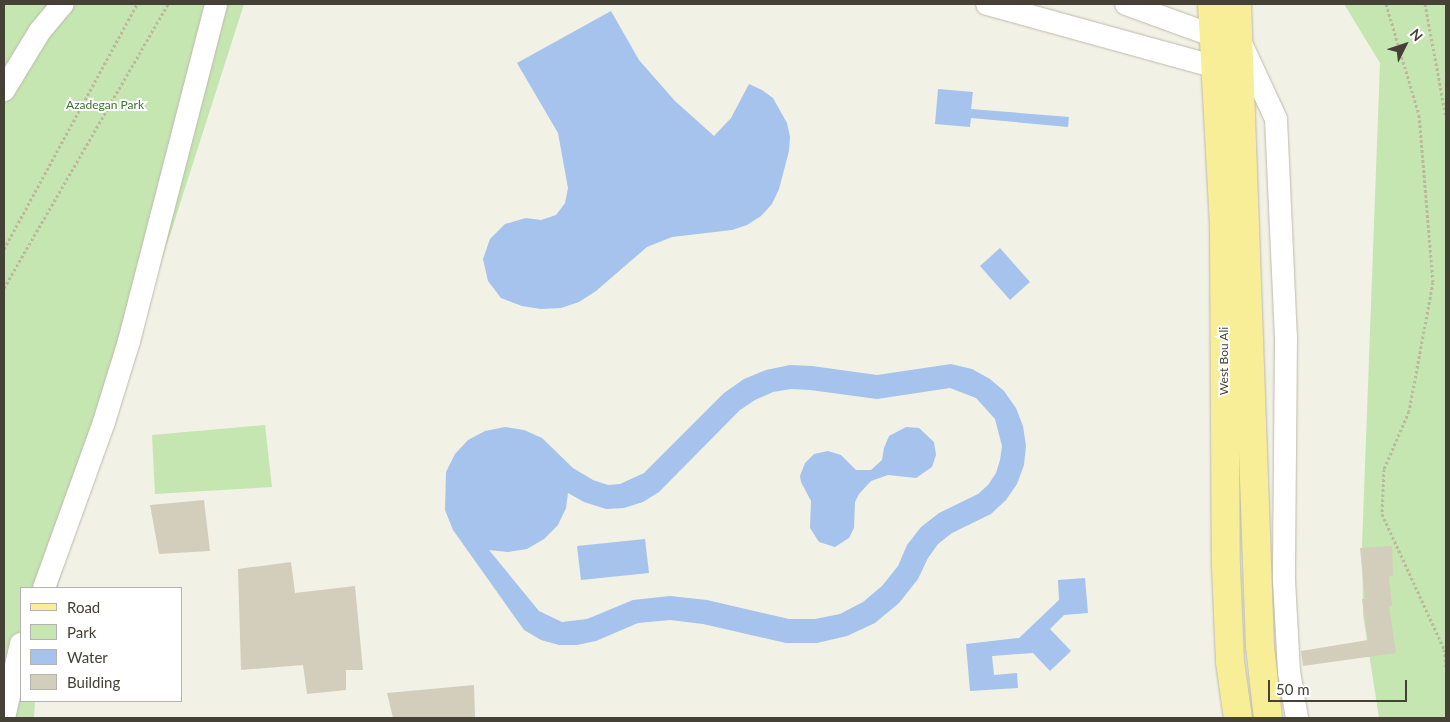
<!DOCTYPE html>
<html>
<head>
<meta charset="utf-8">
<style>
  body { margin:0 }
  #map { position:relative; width:1450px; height:722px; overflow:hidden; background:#f2f1e6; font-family:Lato,sans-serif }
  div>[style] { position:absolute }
  .green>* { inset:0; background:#c5e5b1 }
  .water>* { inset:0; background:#a5c3ec }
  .building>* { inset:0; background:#d3cebc }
  .path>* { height:3px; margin-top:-1.5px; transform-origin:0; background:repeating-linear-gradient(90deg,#beb89b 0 2.5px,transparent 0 5px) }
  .roads { filter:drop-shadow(0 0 1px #bdbaa9) drop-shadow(0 0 1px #bdbaa9) }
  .minor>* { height:22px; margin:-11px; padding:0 11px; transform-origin:11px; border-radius:11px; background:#fff }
  .major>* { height:28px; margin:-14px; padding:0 14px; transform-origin:14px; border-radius:14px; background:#f9ee98 }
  span { translate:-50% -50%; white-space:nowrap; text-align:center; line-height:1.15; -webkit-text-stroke:4px #fff; paint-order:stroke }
  .park-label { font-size:12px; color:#3b732c }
  .street-label { font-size:12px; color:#454136 }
  .frame { position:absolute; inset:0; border:5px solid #454136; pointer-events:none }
  .legend { position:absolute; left:20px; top:587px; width:162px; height:115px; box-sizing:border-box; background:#fff; border:1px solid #b5b3af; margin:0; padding:6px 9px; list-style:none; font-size:15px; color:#454136 }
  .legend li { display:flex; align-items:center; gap:10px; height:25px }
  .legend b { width:25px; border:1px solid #b5b3af }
  .north { position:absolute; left:1380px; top:20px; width:50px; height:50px; -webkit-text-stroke:4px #fff; paint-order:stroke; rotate:49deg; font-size:14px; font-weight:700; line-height:20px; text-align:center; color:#454136 }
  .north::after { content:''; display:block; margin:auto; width:18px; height:22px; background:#454136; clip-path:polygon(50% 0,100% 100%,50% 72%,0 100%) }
  .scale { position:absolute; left:1268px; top:680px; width:139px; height:22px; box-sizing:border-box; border:2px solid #454136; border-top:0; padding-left:6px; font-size:15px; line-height:18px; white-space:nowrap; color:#454136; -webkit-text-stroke:4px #fff; paint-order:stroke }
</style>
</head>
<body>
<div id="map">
  <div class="green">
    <div style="clip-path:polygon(4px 4px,244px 4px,57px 588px,21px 588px,21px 701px,35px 701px,34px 718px,4px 718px)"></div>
    <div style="clip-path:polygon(1344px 4px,1446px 4px,1446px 718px,1379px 718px,1363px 615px,1362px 546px,1380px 63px)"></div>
    <div style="clip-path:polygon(265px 425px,272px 487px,155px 494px,152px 435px)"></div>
  </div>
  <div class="water">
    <div style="clip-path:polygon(611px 11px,639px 60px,675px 101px,714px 136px,731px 118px,749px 84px,762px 90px,773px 98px,787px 123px,790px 137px,789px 151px,779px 189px,772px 204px,761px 216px,747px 225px,732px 230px,672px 237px,647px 247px,596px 291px,579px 302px,561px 308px,541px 309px,522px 306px,501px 298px,488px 281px,483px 259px,490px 239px,505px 224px,526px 218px,541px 220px,556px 215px,565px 203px,568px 188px,558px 133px,517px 63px)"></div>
    <div style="clip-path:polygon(938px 89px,973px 92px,971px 109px,1069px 117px,1068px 127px,971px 118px,970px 127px,935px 124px)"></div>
    <div style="clip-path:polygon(1000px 248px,1030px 282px,1010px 300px,980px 266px)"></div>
    <div style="clip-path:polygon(evenodd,951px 364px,972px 369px,990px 379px,1004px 391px,1016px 408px,1023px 426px,1026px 446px,1024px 465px,1017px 484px,1006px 500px,991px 514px,952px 533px,938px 544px,928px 558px,918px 579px,899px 603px,875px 623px,847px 636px,817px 643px,786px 643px,703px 624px,670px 620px,638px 623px,596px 641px,577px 645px,559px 645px,541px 640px,524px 630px,453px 530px,445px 510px,446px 472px,455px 454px,468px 440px,485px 431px,505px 427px,524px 430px,542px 438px,573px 468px,593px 480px,608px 485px,620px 484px,644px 473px,724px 393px,744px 379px,766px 370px,790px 365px,812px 366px,877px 375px,951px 364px,950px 388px,976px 398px,995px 419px,1002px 446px,1000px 460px,996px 473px,988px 485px,978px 494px,939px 513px,921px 527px,907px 545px,898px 566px,882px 586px,863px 602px,840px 614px,815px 619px,789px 619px,707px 600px,670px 596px,633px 600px,587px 619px,562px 622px,539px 611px,489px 550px,508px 552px,527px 549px,544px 539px,558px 525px,566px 508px,568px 493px,584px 502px,606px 509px,624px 508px,643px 502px,659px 492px,740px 410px,755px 400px,773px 392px,791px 389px,810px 390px,877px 399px,950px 388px)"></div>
    <div style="clip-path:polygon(906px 427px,919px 428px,934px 442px,936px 455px,932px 467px,916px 478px,888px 475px,871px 481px,859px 494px,855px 502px,854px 528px,849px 538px,835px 547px,819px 542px,810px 528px,811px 501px,801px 482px,800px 476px,805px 463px,814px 454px,828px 451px,841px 455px,856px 470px,871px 470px,882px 460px,884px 448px,889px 436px)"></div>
    <div style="clip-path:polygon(645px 539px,649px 573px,581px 580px,577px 546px)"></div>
    <div style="clip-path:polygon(1085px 578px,1088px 613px,1064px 615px,1050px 629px,1071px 651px,1050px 671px,1033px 653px,992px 656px,994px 675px,1017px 673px,1018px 688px,970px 691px,966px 644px,1019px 638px,1059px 600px,1058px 580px)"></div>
  </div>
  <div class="building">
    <div style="clip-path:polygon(204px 500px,210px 551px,159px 554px,150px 505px)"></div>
    <div style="clip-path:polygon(1392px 546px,1393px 576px,1389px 576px,1392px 606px,1389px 606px,1396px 653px,1303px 666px,1301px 651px,1368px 640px,1362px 599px,1365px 599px,1360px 548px)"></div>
    <div style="clip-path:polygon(291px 562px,295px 593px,355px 586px,363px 670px,346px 670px,346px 690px,307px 694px,303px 665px,241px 670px,238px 569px)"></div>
    <div style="clip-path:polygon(474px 685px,475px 718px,393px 718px,387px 693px)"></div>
  </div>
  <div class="path">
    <div style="left:1386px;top:4px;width:116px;rotate:73.4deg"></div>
    <div style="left:1419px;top:115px;width:168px;rotate:85.2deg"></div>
    <div style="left:1433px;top:282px;width:131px;rotate:100.5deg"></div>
    <div style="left:1409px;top:411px;width:63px;rotate:113.3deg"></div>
    <div style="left:1384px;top:469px;width:45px;rotate:92.5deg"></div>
    <div style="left:1382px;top:514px;width:149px;rotate:65.3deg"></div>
    <div style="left:1444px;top:649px;width:18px;rotate:84deg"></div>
    <div style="left:1425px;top:4px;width:115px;rotate:79.5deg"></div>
    <div style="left:4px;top:249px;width:279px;rotate:-61.5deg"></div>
    <div style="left:4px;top:288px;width:328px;rotate:-60deg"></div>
  </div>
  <div class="roads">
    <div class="minor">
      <div style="left:987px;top:4px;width:238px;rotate:15.4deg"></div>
      <div style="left:1126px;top:4px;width:94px;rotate:20deg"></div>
      <div style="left:1240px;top:41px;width:86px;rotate:65.2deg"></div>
      <div style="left:1276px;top:119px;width:218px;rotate:87.4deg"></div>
      <div style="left:1286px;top:337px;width:243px;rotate:90.5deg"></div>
      <div style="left:1284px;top:580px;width:92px;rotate:86.9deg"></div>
      <div style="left:1289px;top:672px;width:47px;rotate:80.1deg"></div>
      <div style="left:4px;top:90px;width:69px;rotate:-58.6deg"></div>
      <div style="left:40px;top:31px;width:35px;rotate:-50deg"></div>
      <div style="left:44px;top:588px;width:177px;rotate:-70.1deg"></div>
      <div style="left:104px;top:422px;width:85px;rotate:-72.8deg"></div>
      <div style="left:129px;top:341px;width:348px;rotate:-75.5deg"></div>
      <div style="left:4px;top:718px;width:76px;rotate:-77.1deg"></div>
    </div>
    <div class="major">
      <div style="left:1212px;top:4px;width:221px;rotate:86.9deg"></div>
      <div style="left:1224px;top:225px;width:341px;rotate:89.7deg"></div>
      <div style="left:1226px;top:566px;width:96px;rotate:87.6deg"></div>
      <div style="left:1230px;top:662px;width:57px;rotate:81.9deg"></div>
      <div style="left:1237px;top:4px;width:642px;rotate:87.95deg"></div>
      <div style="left:1260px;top:646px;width:72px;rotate:83.7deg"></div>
    </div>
  </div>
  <div class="park-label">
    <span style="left:105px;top:105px">Azadegan Park</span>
  </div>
  <div class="street-label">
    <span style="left:1224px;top:361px;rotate:-90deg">West Bou Ali</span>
  </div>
  <div class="frame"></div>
  <ul class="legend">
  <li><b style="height:6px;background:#f9ee98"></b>Road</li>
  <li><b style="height:14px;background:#c5e5b1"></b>Park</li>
  <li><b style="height:14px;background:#a5c3ec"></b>Water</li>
  <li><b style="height:14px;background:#d3cebc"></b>Building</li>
  </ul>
  <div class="north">N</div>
  <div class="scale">50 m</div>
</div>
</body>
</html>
